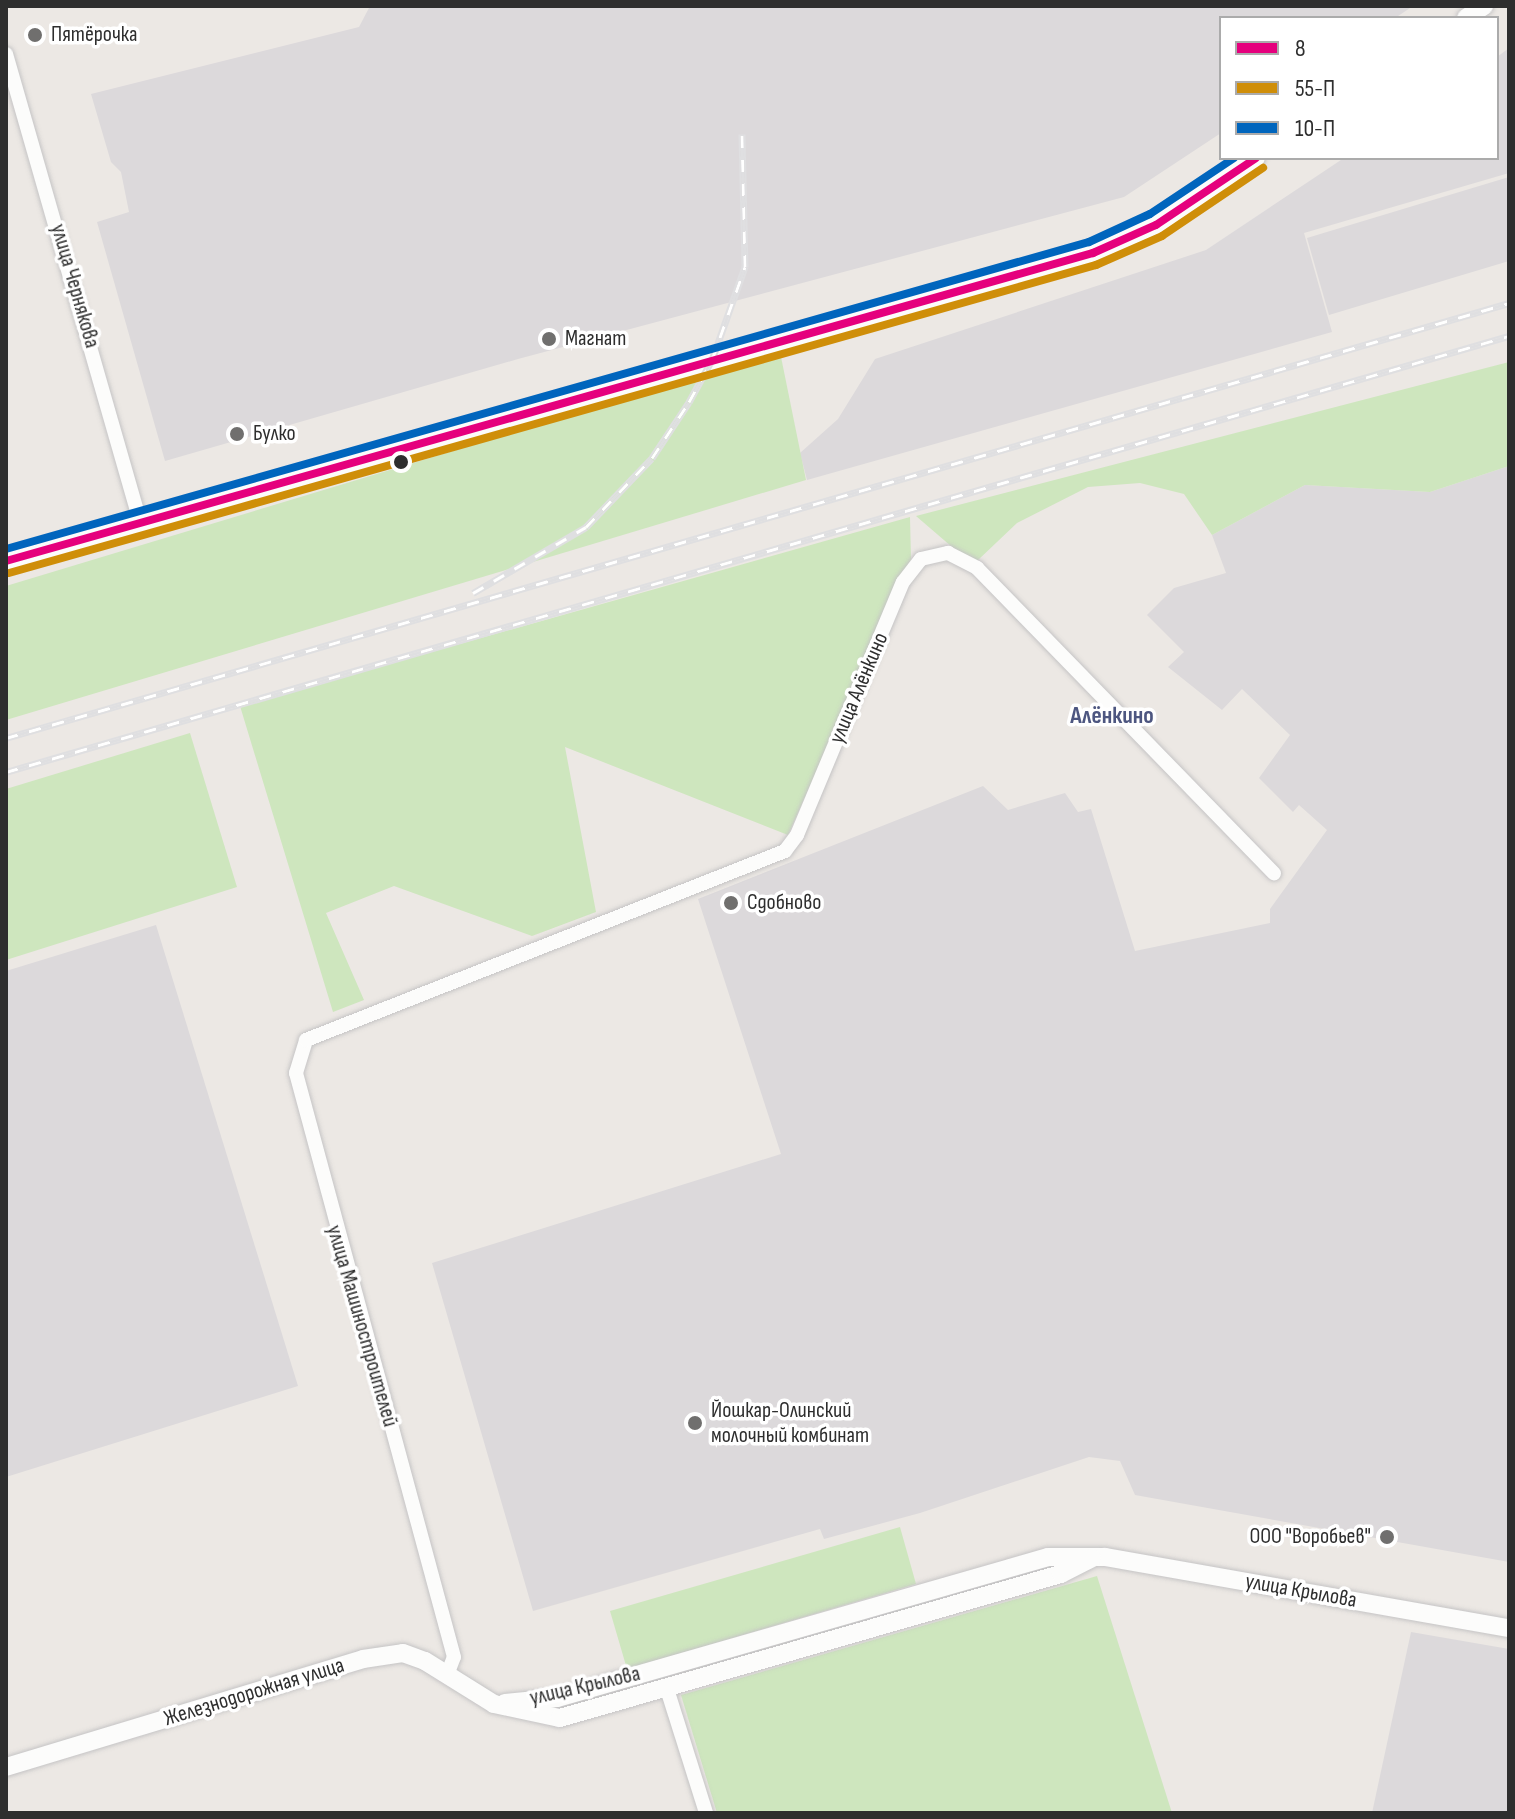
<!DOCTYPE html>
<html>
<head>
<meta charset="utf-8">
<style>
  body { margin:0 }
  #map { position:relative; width:1515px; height:1819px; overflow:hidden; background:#ece8e4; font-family:"Sofia Sans Condensed",sans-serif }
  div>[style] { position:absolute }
  .industrial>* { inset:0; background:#dcd9db }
  .green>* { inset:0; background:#cee6be }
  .roads { filter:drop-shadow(0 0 2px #c5c4c5) drop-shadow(0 0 2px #c5c4c5) }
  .street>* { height:14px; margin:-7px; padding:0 7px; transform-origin:7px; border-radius:7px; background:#fcfcfb }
  .secondary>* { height:18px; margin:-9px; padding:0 9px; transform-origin:9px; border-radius:9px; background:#fcfcfb }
  .rail>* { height:7px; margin-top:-3.5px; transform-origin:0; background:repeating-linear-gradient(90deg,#fff 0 12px,#dfdfe1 0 24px); box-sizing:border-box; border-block:2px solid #dfdfe1 }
  .bus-1>* { height:8px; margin:-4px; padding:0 4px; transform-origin:4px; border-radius:4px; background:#e5007d }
  .bus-2>* { height:8px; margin:-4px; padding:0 4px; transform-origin:4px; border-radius:4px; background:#cf8e09 }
  .bus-3>* { height:8px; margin:-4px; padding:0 4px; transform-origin:4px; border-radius:4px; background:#0065bd }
  .dots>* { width:22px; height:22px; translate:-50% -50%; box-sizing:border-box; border:4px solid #fff; border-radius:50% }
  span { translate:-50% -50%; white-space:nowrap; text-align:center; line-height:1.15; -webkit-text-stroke:7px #fff; paint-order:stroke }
  .poi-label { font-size:22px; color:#2e2e2e }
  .left { translate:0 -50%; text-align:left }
  .right { translate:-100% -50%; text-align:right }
  .street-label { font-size:22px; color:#2e2e2e }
  .neighbourhood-label { font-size:24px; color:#4d5680; font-weight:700 }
  .frame { position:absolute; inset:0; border:8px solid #2e2e2e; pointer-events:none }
  .legend { position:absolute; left:1219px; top:16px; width:280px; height:144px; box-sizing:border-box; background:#fff; border:2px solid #ababab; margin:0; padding:10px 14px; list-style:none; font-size:24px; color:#2e2e2e }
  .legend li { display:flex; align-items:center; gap:16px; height:40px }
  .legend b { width:40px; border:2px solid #ababab }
</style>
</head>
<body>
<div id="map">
  <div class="industrial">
    <div style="clip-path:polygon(370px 6px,1413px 6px,1395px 18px,1221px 18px,1221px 133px,1124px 197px,518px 359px,165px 461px,97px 222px,129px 212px,121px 172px,111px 162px,91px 94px,359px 27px)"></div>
    <div style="clip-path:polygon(1509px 48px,1509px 173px,1304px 233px,1332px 332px,807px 480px,800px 453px,838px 419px,875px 359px,1206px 250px,1344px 158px,1497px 158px,1497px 57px)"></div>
    <div style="clip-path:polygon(1509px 177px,1509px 261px,1329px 315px,1307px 238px)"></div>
    <div style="clip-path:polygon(1509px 466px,1509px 1562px,1135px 1495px,1120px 1461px,1089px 1457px,920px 1513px,824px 1539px,820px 1529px,533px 1611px,432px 1263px,781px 1154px,698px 899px,983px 786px,1008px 810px,1065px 793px,1078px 812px,1091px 809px,1135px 951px,1270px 923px,1270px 909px,1327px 830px,1299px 805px,1293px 812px,1259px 778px,1290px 735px,1242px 689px,1222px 710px,1168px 667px,1184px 652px,1147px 615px,1174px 588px,1226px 573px,1212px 535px,1305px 485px,1430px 492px)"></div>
    <div style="clip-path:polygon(156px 925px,298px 1386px,6px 1477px,6px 971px)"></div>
    <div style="clip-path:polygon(1411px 1632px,1509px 1649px,1509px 1813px,1372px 1813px)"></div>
  </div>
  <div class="green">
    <div style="clip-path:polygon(780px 352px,806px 480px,6px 720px,6px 586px)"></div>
    <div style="clip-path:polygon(1509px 362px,1509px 466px,1430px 492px,1305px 485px,1212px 535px,1184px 494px,1140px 483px,1088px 487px,1017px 523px,977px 561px,959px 553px,916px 516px)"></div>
    <div style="clip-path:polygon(910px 517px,911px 559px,788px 835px,565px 747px,596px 912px,532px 936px,394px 886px,326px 913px,364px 1000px,333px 1012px,240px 706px)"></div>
    <div style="clip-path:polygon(190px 733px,237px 887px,6px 960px,6px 789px)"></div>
    <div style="clip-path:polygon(900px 1527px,916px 1584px,627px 1669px,610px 1611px)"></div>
    <div style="clip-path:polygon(1097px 1576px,1172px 1813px,717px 1813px,681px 1695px)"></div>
  </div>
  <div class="roads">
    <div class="street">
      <div style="left:6px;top:54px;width:485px;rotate:74deg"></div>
      <div style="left:447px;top:1675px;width:19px;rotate:-69deg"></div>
      <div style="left:454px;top:1657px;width:605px;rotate:-105.14deg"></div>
      <div style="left:296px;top:1073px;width:34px;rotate:-73deg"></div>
      <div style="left:306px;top:1040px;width:515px;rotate:-21.53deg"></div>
      <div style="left:785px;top:851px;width:20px;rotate:-53deg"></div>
      <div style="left:797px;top:835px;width:274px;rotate:-67.3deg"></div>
      <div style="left:903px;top:582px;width:29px;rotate:-52deg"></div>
      <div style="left:921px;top:559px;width:28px;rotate:-13deg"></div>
      <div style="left:948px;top:553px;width:33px;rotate:27deg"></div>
      <div style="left:977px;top:568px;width:426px;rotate:45.8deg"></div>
      <div style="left:667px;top:1689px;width:130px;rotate:72.5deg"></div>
    </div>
    <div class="secondary">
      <div style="left:1466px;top:18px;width:22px;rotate:-34deg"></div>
      <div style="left:6px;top:561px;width:1130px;rotate:-15.82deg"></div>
      <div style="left:1093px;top:253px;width:69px;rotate:-24deg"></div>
      <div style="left:1156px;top:225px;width:120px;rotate:-33.8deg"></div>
      <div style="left:505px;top:1703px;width:52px;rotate:-5.5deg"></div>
      <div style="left:557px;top:1698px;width:511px;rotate:-16.02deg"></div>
      <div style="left:1048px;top:1557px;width:57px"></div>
      <div style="left:1105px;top:1557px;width:410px;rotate:10deg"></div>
      <div style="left:6px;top:1767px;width:373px;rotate:-16.8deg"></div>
      <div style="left:363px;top:1659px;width:40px;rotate:-8.5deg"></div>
      <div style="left:403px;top:1653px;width:23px;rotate:20deg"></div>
      <div style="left:425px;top:1661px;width:81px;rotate:31.9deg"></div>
      <div style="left:494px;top:1704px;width:67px;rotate:12deg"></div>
      <div style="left:560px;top:1718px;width:521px;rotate:-16.04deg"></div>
      <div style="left:1061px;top:1574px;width:35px;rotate:-27deg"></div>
    </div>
  </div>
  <div class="rail">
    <div style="left:473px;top:593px;width:131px;rotate:-30.3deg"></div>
    <div style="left:586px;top:527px;width:95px;rotate:-46.3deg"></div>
    <div style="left:652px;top:458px;width:67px;rotate:-56.5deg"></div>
    <div style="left:689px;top:402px;width:48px;rotate:-61.3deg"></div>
    <div style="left:712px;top:360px;width:99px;rotate:-70.5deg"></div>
    <div style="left:745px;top:267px;width:133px;rotate:-91.3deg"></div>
    <div style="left:6px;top:738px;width:1565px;rotate:-16.14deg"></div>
    <div style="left:6px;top:772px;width:1565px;rotate:-16.18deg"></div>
  </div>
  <div class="bus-1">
    <div style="left:6px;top:561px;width:1130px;rotate:-15.82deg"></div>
    <div style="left:1093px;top:253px;width:69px;rotate:-24deg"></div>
    <div style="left:1156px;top:225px;width:120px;rotate:-33.8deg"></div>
  </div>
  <div class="bus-2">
    <div style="left:9px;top:573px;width:1130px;rotate:-15.82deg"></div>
    <div style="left:1096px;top:265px;width:72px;rotate:-23.7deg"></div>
    <div style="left:1162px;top:236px;width:122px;rotate:-34deg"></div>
  </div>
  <div class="bus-3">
    <div style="left:6px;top:549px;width:1126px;rotate:-15.83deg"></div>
    <div style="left:1089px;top:242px;width:67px;rotate:-24.7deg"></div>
    <div style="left:1150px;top:214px;width:101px;rotate:-33.7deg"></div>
  </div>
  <div class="dots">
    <div style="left:35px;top:35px;background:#706f6e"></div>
    <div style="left:549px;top:339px;background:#706f6e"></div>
    <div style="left:237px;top:434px;background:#706f6e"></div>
    <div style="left:401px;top:462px;background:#2e2e2e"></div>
    <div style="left:731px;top:903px;background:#706f6e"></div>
    <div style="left:695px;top:1423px;background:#706f6e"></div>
    <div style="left:1387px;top:1537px;background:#706f6e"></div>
  </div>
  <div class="poi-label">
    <span class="left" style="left:51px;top:35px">Пятёрочка</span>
    <span class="left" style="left:565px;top:339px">Магнат</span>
    <span class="left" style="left:253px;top:434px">Булко</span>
    <span class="left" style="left:747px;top:903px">Сдобново</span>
    <span class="left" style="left:711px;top:1423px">Йошкар-Олинский<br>молочный комбинат</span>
    <span class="right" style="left:1371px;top:1537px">ООО "Воробьев"</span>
  </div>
  <div class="street-label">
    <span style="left:75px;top:286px;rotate:74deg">улица Чернякова</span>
    <span style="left:859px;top:688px;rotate:-67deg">улица Алёнкино</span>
    <span style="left:362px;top:1326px;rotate:74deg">улица Машиностроителей</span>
    <span style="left:1301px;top:1591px;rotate:10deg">улица Крылова</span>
    <span style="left:585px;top:1686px;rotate:-13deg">улица Крылова</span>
    <span style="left:254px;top:1692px;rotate:-17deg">Железнодорожная улица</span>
  </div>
  <div class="neighbourhood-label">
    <span style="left:1112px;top:716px">Алёнкино</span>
  </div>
  <div class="frame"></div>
  <ul class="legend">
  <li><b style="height:10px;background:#e5007d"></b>8</li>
  <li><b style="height:10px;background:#cf8e09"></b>55-П</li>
  <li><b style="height:10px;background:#0065bd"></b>10-П</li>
  </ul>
</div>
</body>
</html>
